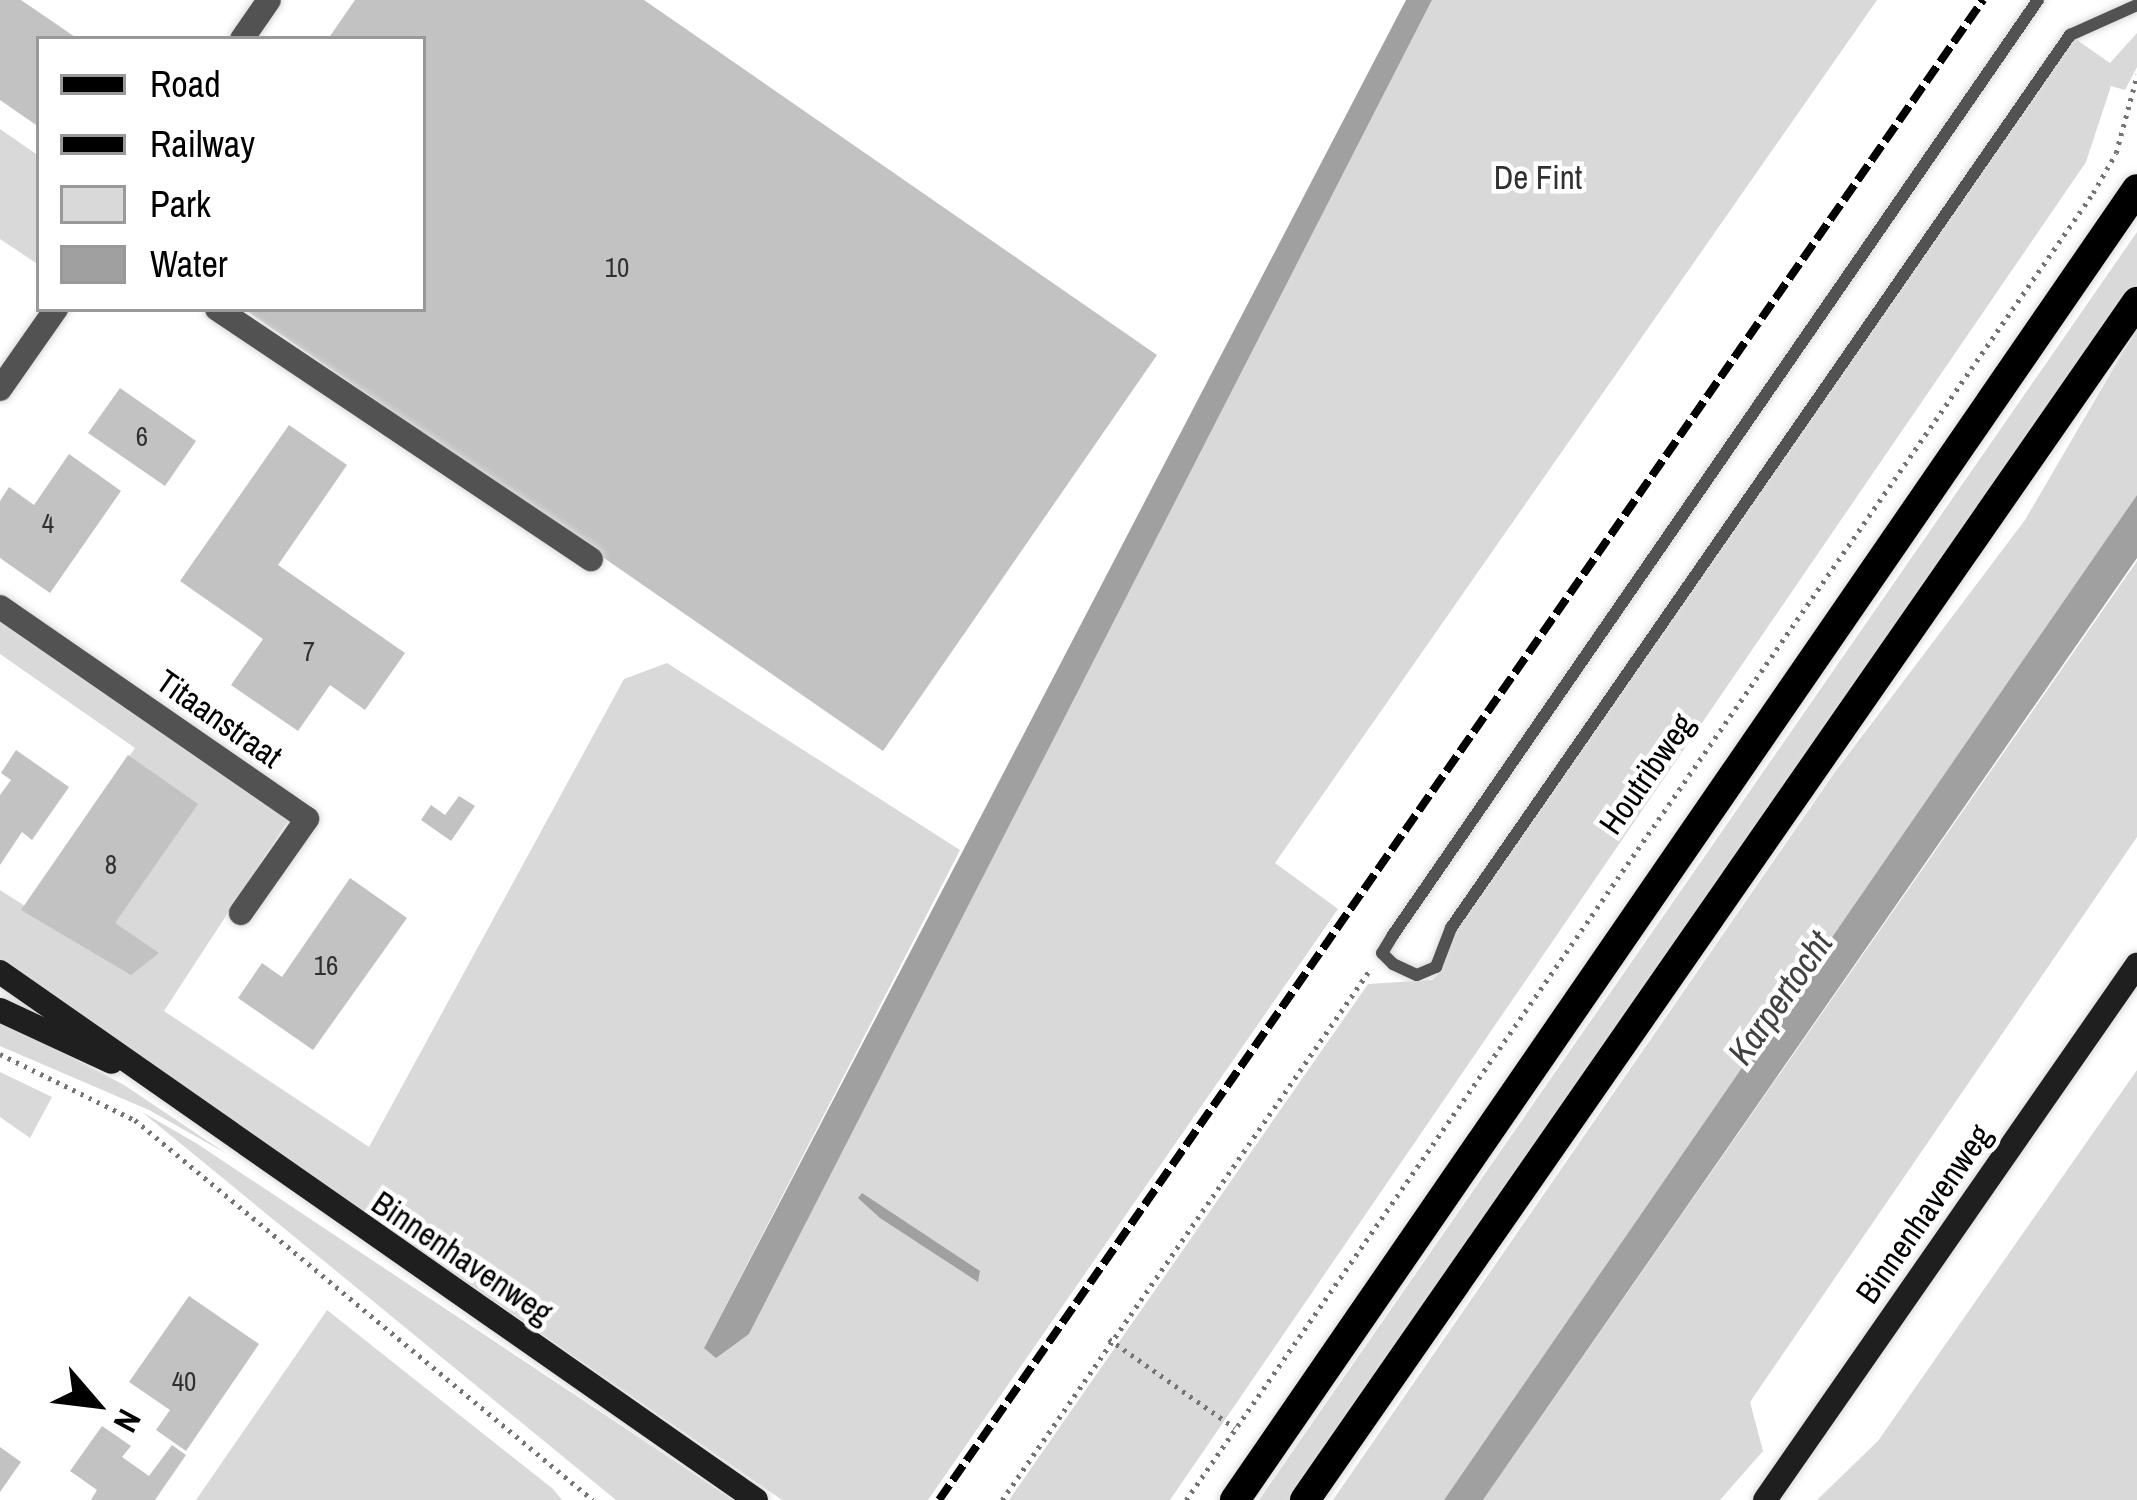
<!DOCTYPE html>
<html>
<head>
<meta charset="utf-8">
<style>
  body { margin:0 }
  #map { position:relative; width:2137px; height:1500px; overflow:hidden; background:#fff; font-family:"Archivo Narrow",sans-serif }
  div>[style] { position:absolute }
  .green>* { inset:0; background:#d9d9d9 }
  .water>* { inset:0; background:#a0a0a0 }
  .building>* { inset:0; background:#c2c2c2 }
  .path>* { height:4.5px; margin-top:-2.25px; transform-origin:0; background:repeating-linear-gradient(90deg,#747474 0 3px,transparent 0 9px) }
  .roads { filter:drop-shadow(0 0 3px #dbdbdb) drop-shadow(0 0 3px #dbdbdb) }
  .lane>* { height:12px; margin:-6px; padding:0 6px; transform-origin:6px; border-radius:6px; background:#525252 }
  .street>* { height:24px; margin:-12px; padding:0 12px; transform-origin:12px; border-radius:12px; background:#525252 }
  .secondary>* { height:24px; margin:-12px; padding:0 12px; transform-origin:12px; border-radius:12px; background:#1f1f1f }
  .primary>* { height:30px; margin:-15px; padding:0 15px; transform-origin:15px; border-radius:15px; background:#000 }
  .rail>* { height:8px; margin-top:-4px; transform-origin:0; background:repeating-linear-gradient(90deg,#000 0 18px,transparent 0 24px) }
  span { translate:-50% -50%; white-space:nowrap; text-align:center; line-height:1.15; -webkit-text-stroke:9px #fff; paint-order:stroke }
  .number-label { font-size:27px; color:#303030 }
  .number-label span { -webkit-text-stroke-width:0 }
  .park-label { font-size:33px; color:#303030 }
  .street-label { font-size:33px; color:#000 }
  .water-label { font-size:36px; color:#414141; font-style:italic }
  .legend { position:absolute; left:36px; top:36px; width:390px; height:276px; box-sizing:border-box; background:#fff; border:3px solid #999; margin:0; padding:15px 21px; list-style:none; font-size:36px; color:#000 }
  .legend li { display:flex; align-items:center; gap:24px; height:60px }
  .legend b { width:60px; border:3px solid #999 }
  .north { position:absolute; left:36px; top:1344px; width:120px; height:120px; -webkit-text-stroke:9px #fff; paint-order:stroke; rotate:118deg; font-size:33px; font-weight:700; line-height:48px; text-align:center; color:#000 }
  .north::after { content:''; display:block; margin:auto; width:42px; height:54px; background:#000; clip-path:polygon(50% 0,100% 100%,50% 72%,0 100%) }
</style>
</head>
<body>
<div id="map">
  <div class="green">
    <div style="clip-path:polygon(1432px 0,1877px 0,1275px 863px,1338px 909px,928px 1500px,782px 1500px,0 960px,0 890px,25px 906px,135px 748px,0 654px,0 618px,289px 819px,164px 1011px,369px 1147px,624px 679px,667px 663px,960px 850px,704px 1348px,749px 1334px)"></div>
    <div style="clip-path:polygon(2137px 33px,2137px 67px,2125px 90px,2111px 86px,2086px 162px,1170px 1500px,1009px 1500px,1368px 984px,1432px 980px,1441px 971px,1455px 931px,2074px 38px,2110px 63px)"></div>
    <div style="clip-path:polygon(0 129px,39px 156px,39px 265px,0 239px)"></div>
    <div style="clip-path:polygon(2137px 232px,2137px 284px,1291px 1500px,1259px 1500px)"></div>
    <div style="clip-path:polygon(2137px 328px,2137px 495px,2008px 685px,1444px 1500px,1333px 1500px,1835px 772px,2025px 520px)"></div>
    <div style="clip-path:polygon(2137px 561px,2137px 837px,1750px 1402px,1763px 1451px,1720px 1500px,1483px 1500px)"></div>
    <div style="clip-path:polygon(0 1020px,124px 1085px,227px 1154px,149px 1110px,0 1046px)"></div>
    <div style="clip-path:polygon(2137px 1070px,2137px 1500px,1817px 1500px,1878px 1441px)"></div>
    <div style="clip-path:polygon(0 1072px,52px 1097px,30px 1138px,0 1117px)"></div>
    <div style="clip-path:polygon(142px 1112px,196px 1143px,733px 1500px,616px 1500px)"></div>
    <div style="clip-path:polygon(327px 1310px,553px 1489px,562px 1500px,196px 1500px)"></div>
  </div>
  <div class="water">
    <div style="clip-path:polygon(1406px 0,1432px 0,749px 1334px,716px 1358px,704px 1348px)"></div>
    <div style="clip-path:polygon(2137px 495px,2137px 558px,1483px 1500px,1444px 1500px)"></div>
    <div style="clip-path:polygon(862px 1193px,980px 1271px,978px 1282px,880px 1218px,858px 1198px)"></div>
  </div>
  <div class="building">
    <div style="clip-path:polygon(0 0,21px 0,78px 39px,39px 39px,39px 127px,0 100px)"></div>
    <div style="clip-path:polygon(355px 0,644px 0,1157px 355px,883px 751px,244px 309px,423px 309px,423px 39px,328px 39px)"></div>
    <div style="clip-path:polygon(120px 388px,196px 441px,165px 486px,88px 433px)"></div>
    <div style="clip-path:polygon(289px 425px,347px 465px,278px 565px,405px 653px,365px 710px,330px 685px,298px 731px,231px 685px,263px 639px,180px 581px)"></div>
    <div style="clip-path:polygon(69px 454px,121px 491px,50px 593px,0 558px,0 501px,9px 487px,34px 505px)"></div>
    <div style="clip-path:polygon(16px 750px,69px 787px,32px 840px,22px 832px,0 865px,0 795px,11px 780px,1px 773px)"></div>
    <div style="clip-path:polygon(128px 755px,198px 804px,115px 923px,159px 953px,131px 975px,21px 910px)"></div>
    <div style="clip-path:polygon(459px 796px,475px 806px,451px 841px,421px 820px,431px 805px,445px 815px)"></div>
    <div style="clip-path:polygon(350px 878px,407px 918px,313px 1050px,238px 998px,262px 963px,282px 977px)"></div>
    <div style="clip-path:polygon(189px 1296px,259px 1344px,186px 1451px,156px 1430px,170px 1410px,129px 1382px)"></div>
    <div style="clip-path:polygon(102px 1426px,131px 1446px,122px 1457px,149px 1476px,172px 1445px,186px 1455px,155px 1500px,91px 1500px,97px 1490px,70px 1471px)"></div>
    <div style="clip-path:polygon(0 1447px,21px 1462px,0 1492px)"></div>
  </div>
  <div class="path">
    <div style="left:0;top:1054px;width:150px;rotate:26.1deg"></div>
    <div style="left:135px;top:1120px;width:595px;rotate:39.68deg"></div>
    <div style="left:1109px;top:1339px;width:154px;rotate:35.2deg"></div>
    <div style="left:1002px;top:1500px;width:647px;rotate:-55.25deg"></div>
    <div style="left:1186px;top:1500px;width:1591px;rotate:-55.24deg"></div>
    <div style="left:2093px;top:193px;width:46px;rotate:-60.1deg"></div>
    <div style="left:2116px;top:153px;width:81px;rotate:-74.9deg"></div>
  </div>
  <div class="roads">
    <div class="lane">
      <div style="left:2038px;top:0;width:1136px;rotate:124.6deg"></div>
      <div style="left:1393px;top:935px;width:21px;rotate:121deg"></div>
      <div style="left:1382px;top:953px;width:16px;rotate:45deg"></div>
      <div style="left:1393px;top:964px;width:26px;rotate:25deg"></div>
      <div style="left:1417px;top:975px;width:21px;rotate:-23deg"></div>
      <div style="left:1436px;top:967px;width:42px;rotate:-69deg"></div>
      <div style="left:1451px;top:928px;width:1087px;rotate:-55.27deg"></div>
      <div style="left:2070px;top:35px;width:73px;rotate:-24.1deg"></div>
    </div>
    <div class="street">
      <div style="left:242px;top:39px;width:47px;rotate:-55.3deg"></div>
      <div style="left:217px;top:309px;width:450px;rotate:33.8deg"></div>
      <div style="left:0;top:389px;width:98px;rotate:-55deg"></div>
      <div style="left:0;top:607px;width:373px;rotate:34.6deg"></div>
      <div style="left:307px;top:819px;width:115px;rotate:125.1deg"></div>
    </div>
    <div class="secondary">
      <div style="left:0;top:972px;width:922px;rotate:34.93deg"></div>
      <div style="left:0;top:1010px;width:123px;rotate:24.9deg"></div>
      <div style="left:1765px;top:1500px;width:652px;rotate:-55.19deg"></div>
    </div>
    <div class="primary">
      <div style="left:1235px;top:1500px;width:1591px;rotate:-55.47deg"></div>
      <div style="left:1305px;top:1500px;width:1459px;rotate:-55.22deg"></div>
    </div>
  </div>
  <div class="rail">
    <div style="left:939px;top:1500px;width:1828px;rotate:-55.16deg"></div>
  </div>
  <div class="number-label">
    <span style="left:617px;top:268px">10</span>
    <span style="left:142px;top:437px">6</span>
    <span style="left:48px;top:524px">4</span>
    <span style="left:309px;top:652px">7</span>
    <span style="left:111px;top:865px">8</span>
    <span style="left:326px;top:966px">16</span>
    <span style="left:184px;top:1382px">40</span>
  </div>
  <div class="park-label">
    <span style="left:1538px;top:178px">De Fint</span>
  </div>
  <div class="street-label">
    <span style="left:219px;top:719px;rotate:35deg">Titaanstraat</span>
    <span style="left:1647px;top:774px;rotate:-55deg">Houtribweg</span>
    <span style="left:1924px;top:1214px;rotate:-55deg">Binnenhavenweg</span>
    <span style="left:462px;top:1258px;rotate:34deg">Binnenhavenweg</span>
  </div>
  <div class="water-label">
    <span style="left:1780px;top:998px;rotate:-55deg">Karpertocht</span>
  </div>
  <ul class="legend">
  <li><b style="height:15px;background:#000"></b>Road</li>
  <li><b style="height:15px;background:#000"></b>Railway</li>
  <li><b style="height:33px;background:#d9d9d9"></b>Park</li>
  <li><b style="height:33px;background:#a0a0a0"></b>Water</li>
  </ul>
  <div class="north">N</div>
</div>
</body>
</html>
